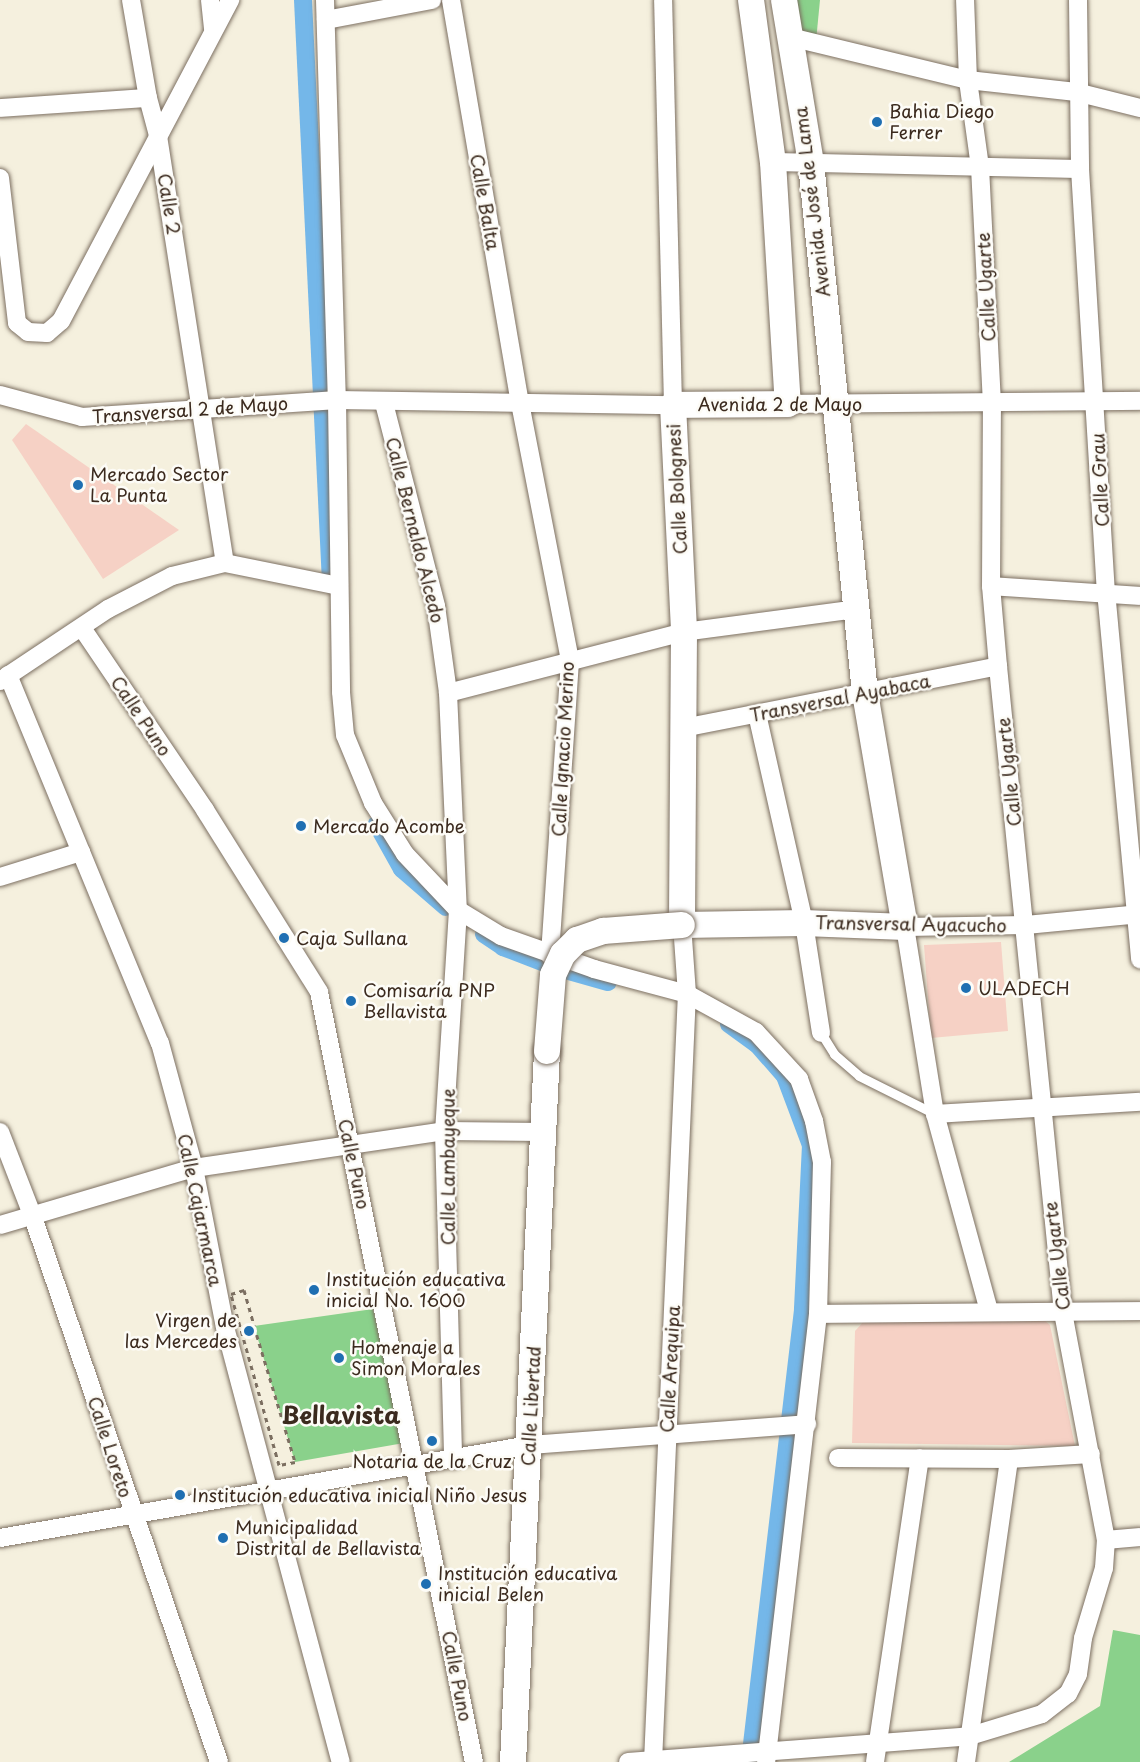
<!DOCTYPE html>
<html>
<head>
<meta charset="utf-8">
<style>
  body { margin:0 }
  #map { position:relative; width:1140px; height:1762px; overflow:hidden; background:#f5f0de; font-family:"Playpen Sans",sans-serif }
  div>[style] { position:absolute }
  .built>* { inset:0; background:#f6d1c5 }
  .green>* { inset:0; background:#8ad18b }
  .canal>* { height:18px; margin:-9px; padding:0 9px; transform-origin:9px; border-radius:9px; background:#74b7e9 }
  .path>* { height:3px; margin-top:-1.5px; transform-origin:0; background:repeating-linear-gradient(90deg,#7c6f61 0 4.5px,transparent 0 9px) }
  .roads { filter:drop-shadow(0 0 2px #7c6f61) drop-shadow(0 0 2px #7c6f61) }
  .lane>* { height:9px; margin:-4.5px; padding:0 4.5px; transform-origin:4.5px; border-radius:4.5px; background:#fff }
  .street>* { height:18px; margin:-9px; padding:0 9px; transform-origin:9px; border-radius:9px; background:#fff }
  .secondary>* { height:26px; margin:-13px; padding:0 13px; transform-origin:13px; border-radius:13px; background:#fff }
  .bridges { filter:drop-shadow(0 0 2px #7c6f61) drop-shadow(0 0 2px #7c6f61) }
  .secondary-bridge>* { height:26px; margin:-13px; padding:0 13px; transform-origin:13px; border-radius:13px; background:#fff }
  .dots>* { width:16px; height:16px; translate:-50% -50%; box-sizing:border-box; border:3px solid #fdfcf7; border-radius:50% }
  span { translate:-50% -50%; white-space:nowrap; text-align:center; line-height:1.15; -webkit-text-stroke:5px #fdfcf7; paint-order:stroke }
  .poi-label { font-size:18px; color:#3b2a1e }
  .left { translate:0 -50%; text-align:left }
  .right { translate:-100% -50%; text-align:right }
  .street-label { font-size:18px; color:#3b2a1e }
  .district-label { font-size:24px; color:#3b2a1e; font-weight:700 }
</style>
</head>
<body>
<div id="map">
  <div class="built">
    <div style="clip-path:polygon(26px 424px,179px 530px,103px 579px,12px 440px)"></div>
    <div style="clip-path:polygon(1001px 942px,1008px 1031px,931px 1038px,924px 945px)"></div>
    <div style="clip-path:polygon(1043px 1319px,1050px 1325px,1075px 1446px,852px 1443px,855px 1331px,865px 1320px)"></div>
  </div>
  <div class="green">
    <div style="clip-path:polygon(786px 0,820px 0,816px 41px,790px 37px)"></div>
    <div style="clip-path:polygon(373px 1309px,404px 1443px,295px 1462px,254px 1326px)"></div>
    <div style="clip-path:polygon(1113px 1630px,1140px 1635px,1140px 1762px,1009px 1762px,1100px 1706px)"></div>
  </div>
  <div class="canal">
    <div style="left:303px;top:0;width:584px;rotate:87.25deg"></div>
    <div style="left:377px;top:824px;width:51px;rotate:60.9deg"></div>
    <div style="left:402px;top:869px;width:58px;rotate:40.8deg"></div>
    <div style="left:484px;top:934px;width:23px;rotate:34deg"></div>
    <div style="left:503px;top:947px;width:56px;rotate:21deg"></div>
    <div style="left:555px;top:967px;width:55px;rotate:15.8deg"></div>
    <div style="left:729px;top:1024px;width:34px;rotate:36deg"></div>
    <div style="left:757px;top:1044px;width:43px;rotate:48.8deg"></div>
    <div style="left:785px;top:1076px;width:74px;rotate:69.4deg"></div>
    <div style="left:811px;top:1145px;width:165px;rotate:92.8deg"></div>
    <div style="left:803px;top:1310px;width:455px;rotate:96.7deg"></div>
  </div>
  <div class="path">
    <div style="left:244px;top:1290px;width:37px;rotate:74deg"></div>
    <div style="left:254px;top:1326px;width:142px;rotate:73.2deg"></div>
    <div style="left:295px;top:1462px;width:16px;rotate:169deg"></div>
    <div style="left:279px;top:1465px;width:178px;rotate:-105.7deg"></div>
    <div style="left:231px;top:1294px;width:14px;rotate:-17deg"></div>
  </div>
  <div class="roads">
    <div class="lane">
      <div style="left:821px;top:1033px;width:25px;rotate:58deg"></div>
      <div style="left:834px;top:1054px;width:33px;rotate:41deg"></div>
      <div style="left:859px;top:1076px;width:85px;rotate:26.6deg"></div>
    </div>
    <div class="street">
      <div style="left:131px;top:0;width:99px;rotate:80.2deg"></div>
      <div style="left:148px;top:98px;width:39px;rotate:75deg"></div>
      <div style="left:158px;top:136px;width:432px;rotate:81.1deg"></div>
      <div style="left:210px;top:0;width:29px;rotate:84deg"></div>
      <div style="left:325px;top:0;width:400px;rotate:88.3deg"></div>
      <div style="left:337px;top:400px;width:292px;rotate:89.2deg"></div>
      <div style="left:341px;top:692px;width:43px;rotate:84.7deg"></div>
      <div style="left:345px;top:735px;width:74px;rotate:67.6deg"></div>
      <div style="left:373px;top:803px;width:60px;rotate:57.9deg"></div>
      <div style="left:405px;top:854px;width:77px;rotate:46.6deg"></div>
      <div style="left:458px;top:910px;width:50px;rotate:31.2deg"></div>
      <div style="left:501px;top:936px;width:99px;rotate:19.5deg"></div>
      <div style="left:594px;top:969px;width:96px;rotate:15deg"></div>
      <div style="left:687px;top:994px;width:79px;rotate:28.8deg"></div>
      <div style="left:756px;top:1032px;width:64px;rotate:47.5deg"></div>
      <div style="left:799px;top:1079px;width:45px;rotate:70.3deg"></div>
      <div style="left:814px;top:1121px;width:42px;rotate:79deg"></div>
      <div style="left:822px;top:1162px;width:152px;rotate:91.5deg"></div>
      <div style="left:818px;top:1314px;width:451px;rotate:96.6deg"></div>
      <div style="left:451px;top:0;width:409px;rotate:80.3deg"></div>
      <div style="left:520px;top:403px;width:263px;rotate:79deg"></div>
      <div style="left:570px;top:661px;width:295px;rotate:93.9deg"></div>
      <div style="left:1078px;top:0;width:169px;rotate:89.3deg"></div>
      <div style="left:1080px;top:169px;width:423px;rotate:86.5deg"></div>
      <div style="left:1106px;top:591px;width:370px;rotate:84.7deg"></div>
      <div style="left:326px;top:20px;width:108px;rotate:-10.7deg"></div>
      <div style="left:790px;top:37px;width:183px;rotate:13.6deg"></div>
      <div style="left:968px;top:80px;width:109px;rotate:6.3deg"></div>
      <div style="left:1076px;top:92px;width:66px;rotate:14deg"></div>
      <div style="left:0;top:108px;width:148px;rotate:-3.9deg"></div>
      <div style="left:773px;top:162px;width:307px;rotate:1.3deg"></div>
      <div style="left:0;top:178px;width:146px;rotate:83.3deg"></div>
      <div style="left:17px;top:323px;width:14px;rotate:39deg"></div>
      <div style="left:28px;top:332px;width:19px;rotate:3deg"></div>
      <div style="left:47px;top:333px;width:18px;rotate:-41deg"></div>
      <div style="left:61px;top:321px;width:363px;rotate:-62.2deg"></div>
      <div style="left:0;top:395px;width:85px;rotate:15deg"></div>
      <div style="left:82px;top:417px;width:256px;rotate:-3.8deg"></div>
      <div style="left:337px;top:400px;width:336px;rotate:0.9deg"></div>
      <div style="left:673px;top:405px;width:405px;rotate:-91.4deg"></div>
      <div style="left:384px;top:403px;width:210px;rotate:75.6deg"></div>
      <div style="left:436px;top:606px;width:88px;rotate:82.1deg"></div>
      <div style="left:448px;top:693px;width:217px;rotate:87.4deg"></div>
      <div style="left:458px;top:910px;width:221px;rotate:93.6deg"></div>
      <div style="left:444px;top:1131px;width:329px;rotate:88.4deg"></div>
      <div style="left:788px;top:404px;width:352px;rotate:-0.5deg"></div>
      <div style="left:991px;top:586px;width:149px;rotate:3.8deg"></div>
      <div style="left:82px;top:628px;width:220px;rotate:55.9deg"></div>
      <div style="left:205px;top:810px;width:215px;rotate:57.9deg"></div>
      <div style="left:319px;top:992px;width:785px;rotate:78.62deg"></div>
      <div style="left:8px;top:675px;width:398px;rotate:67.6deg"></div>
      <div style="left:160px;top:1043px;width:130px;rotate:74.8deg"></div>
      <div style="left:194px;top:1168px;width:162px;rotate:79deg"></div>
      <div style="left:225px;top:1327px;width:450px;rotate:75.1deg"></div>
      <div style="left:0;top:681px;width:130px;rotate:-33.7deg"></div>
      <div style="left:108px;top:609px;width:72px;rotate:-27.3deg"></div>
      <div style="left:172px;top:576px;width:55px;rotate:-13.8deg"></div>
      <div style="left:225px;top:563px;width:116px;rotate:11.4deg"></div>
      <div style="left:448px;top:693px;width:244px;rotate:-14.5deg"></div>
      <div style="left:684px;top:632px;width:174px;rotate:-7.6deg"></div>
      <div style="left:757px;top:714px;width:214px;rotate:77.3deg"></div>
      <div style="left:804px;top:923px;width:111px;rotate:81.2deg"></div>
      <div style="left:683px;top:728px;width:321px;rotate:-11.1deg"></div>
      <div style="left:0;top:877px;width:85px;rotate:-17.2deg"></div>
      <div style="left:935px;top:1114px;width:205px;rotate:-3.4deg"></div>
      <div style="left:0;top:1132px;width:91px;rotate:68.8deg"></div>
      <div style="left:33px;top:1217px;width:576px;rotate:71.16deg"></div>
      <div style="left:0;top:1225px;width:202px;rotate:-16.4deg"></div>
      <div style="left:194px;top:1168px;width:253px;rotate:-8.4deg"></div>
      <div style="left:444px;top:1131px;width:99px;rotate:0.6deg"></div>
      <div style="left:989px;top:1311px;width:204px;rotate:-105.3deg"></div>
      <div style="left:935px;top:1114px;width:189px;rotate:-99.1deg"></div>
      <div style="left:905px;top:927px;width:121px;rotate:-0.9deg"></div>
      <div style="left:1026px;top:925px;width:115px;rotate:-5.5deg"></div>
      <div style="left:818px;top:1314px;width:322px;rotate:-0.5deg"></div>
      <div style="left:838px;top:1458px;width:171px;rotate:0.3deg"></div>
      <div style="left:1009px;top:1459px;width:82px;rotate:-3.5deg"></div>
      <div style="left:0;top:1538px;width:537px;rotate:-9.97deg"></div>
      <div style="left:529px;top:1445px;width:279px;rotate:-4.3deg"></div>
      <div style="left:1106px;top:1540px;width:34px;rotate:-5deg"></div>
      <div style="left:628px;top:1762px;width:343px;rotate:-4.3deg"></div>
      <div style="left:970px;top:1736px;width:75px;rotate:-17deg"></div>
      <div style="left:1042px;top:1714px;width:33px;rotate:-38deg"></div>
      <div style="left:1068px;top:1694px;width:22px;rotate:-63deg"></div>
      <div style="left:1078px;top:1674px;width:36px;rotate:-82deg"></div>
      <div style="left:1083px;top:1638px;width:73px;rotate:-73.3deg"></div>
      <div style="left:1104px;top:1568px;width:28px;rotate:-86deg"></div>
      <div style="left:1106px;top:1540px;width:232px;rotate:-100.7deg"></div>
      <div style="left:1063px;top:1312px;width:649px;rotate:-95.75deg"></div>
      <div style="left:998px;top:666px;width:80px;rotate:-95deg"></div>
      <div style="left:991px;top:586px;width:182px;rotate:-89.7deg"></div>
      <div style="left:992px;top:404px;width:237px;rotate:-92.9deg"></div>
      <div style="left:980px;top:167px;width:88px;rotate:-97.9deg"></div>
      <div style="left:968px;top:80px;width:80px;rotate:-92.1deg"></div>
      <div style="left:653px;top:1762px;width:769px;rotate:-87.47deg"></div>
      <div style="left:687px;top:994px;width:69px;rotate:-94.1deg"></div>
      <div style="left:875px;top:1762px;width:307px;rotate:-81.6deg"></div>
      <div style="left:966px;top:1762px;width:306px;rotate:-81.9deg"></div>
    </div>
    <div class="secondary">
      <div style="left:751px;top:0;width:163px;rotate:82.3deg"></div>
      <div style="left:773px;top:162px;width:242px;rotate:86.5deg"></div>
      <div style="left:788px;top:404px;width:115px;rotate:179.5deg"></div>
      <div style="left:673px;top:405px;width:227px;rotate:87.2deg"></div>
      <div style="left:684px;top:632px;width:293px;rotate:90.4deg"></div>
      <div style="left:682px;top:925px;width:122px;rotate:-0.9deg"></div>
      <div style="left:804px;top:923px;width:101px;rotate:2.3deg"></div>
      <div style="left:905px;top:927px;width:237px;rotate:-99.7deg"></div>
      <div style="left:865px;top:693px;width:533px;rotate:-95.82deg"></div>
      <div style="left:811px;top:163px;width:165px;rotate:-99.4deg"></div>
      <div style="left:513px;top:1762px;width:712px;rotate:-87.26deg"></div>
    </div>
  </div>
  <div class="bridges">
    <div class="secondary-bridge">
      <div style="left:547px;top:1051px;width:76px;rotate:-85.5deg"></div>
      <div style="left:553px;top:975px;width:23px;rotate:-65deg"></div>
      <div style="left:563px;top:954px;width:20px;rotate:-45deg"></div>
      <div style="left:577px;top:940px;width:28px;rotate:-19deg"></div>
      <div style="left:603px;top:931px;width:79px;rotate:-4.3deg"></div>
    </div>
  </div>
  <div class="dots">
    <div style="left:877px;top:122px;background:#1f6fb2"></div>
    <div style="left:78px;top:485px;background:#1f6fb2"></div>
    <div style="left:301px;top:826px;background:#1f6fb2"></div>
    <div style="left:284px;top:938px;background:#1f6fb2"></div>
    <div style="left:966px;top:988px;background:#1f6fb2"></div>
    <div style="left:351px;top:1001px;background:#1f6fb2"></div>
    <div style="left:314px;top:1290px;background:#1f6fb2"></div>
    <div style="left:249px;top:1331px;background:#1f6fb2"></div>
    <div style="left:339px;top:1358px;background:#1f6fb2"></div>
    <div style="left:432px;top:1441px;background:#1f6fb2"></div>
    <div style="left:180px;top:1495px;background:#1f6fb2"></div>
    <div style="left:223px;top:1538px;background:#1f6fb2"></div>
    <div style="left:426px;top:1584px;background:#1f6fb2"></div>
  </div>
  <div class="poi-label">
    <span class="left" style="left:889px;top:122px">Bahia Diego<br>Ferrer</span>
    <span class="left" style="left:90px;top:485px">Mercado Sector<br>La Punta</span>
    <span class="left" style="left:313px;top:826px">Mercado Acombe</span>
    <span class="left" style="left:296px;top:938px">Caja Sullana</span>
    <span class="left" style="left:978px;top:988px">ULADECH</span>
    <span class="left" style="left:363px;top:1001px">Comisaría PNP<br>Bellavista</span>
    <span class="left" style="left:326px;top:1290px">Institución educativa<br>inicial No. 1600</span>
    <span class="right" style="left:237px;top:1331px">Virgen de<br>las Mercedes</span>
    <span class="left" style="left:351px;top:1358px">Homenaje a<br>Simon Morales</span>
    <span style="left:432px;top:1461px">Notaria de la Cruz</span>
    <span class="left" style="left:192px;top:1495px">Institución educativa inicial Niño Jesus</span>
    <span class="left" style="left:235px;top:1538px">Municipalidad<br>Distrital de Bellavista</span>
    <span class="left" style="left:438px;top:1584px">Institución educativa<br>inicial Belen</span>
  </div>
  <div class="street-label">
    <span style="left:485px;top:202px;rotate:80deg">Calle Balta</span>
    <span style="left:812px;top:202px;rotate:-97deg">Avenida José de Lama</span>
    <span style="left:169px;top:204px;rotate:81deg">Calle 2</span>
    <span style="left:986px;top:287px;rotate:-93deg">Calle Ugarte</span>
    <span style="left:780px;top:404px">Avenida 2 de Mayo</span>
    <span style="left:190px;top:410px;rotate:-4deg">Transversal 2 de Mayo</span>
    <span style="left:1100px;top:480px;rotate:-93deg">Calle Grau</span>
    <span style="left:677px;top:489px;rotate:-93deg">Calle Bolognesi</span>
    <span style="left:415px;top:530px;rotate:76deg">Calle Bernaldo Alcedo</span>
    <span style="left:840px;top:698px;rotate:-11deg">Transversal Ayabaca</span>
    <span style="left:141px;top:716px;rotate:56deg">Calle Puno</span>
    <span style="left:563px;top:749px;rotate:-87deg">Calle Ignacio Merino</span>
    <span style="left:1009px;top:772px;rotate:-96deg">Calle Ugarte</span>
    <span style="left:911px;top:924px;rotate:1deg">Transversal Ayacucho</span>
    <span style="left:354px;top:1164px;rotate:78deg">Calle Puno</span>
    <span style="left:448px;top:1167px;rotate:-90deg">Calle Lambayeque</span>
    <span style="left:200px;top:1210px;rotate:78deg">Calle Cajarmarca</span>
    <span style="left:1057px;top:1256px;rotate:-97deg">Calle Ugarte</span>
    <span style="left:670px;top:1369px;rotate:-87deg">Calle Arequipa</span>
    <span style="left:531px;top:1406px;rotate:-87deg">Calle Libertad</span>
    <span style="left:110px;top:1447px;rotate:72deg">Calle Loreto</span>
    <span style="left:457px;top:1676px;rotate:79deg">Calle Puno</span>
  </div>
  <div class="district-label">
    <span style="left:341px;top:1415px">Bellavista</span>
  </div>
</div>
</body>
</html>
